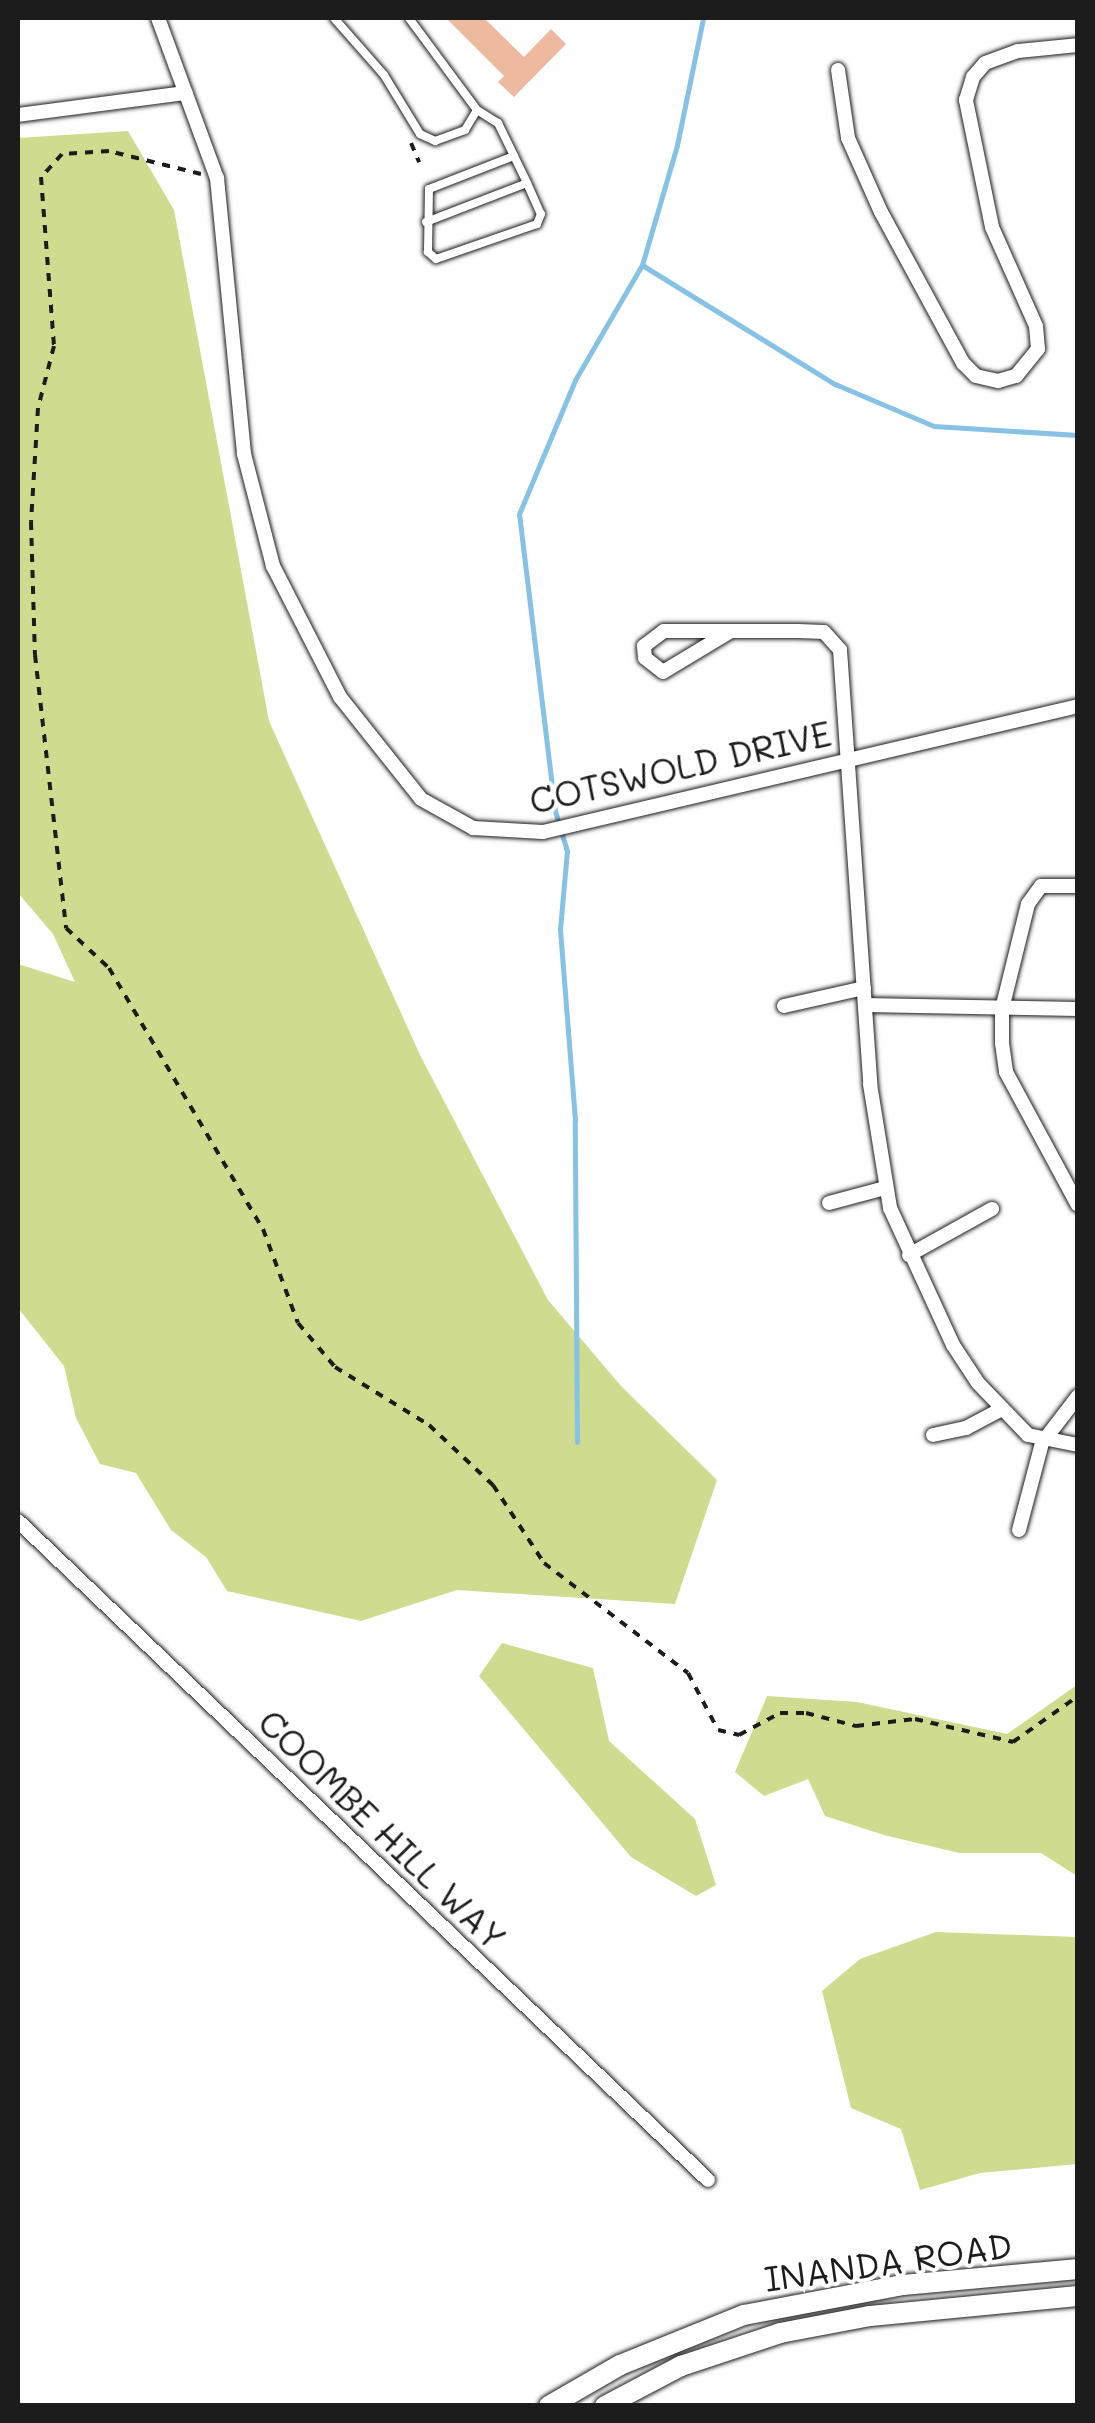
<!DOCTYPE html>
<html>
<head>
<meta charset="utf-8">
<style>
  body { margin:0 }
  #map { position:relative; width:1095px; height:2423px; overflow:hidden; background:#fff; font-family:Mali,sans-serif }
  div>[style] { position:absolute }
  .green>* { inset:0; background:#cfdb8e }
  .stream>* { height:5px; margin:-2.5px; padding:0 2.5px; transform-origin:2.5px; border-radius:2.5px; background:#86c1e6 }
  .building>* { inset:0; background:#edba9f }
  .path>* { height:4px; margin-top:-2px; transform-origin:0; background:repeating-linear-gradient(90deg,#1c1c1c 0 8px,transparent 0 16px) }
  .roads { filter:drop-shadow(0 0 2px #1c1c1c) drop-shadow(0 0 2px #1c1c1c) }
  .lane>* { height:8px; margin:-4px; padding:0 4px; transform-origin:4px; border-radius:4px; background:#fff }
  .street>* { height:14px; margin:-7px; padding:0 7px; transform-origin:7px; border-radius:7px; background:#fff }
  .secondary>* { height:20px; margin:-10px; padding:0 10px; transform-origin:10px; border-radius:10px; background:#fff }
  span { translate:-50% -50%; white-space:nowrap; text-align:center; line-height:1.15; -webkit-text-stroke:8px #fff; paint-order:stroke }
  .street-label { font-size:35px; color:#1c1c1c }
  .frame { position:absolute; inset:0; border:20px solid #1c1c1c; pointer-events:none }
</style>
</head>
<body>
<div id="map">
  <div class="green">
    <div style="clip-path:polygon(128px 131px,174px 210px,269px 721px,420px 1055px,548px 1300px,621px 1386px,717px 1480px,675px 1604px,457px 1590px,361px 1621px,227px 1591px,206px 1557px,171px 1530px,136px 1473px,100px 1464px,76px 1418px,64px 1366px,18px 1308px,18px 964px,75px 982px,53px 934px,18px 893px,18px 138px)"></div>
    <div style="clip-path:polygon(502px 1643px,593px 1668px,609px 1741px,695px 1819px,716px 1885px,696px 1896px,631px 1857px,479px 1676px)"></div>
    <div style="clip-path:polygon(1077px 1685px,1077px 1876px,1041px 1853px,959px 1853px,884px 1835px,825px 1816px,808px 1779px,764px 1796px,735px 1772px,767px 1696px,857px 1702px,1007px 1734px)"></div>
    <div style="clip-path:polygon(936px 1932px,1077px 1937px,1077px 2164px,980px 2173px,920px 2190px,901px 2129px,851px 2108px,822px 1991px,860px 1959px)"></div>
  </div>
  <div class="stream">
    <div style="left:642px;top:265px;width:227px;rotate:31.7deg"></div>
    <div style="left:835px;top:384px;width:108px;rotate:23deg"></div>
    <div style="left:934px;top:426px;width:144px;rotate:3.6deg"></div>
    <div style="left:577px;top:1442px;width:322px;rotate:-90.4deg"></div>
    <div style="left:575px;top:1120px;width:192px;rotate:-94.5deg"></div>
    <div style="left:560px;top:929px;width:78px;rotate:-84.9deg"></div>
    <div style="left:567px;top:851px;width:42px;rotate:-106.7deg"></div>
    <div style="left:555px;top:811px;width:299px;rotate:-96.9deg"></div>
    <div style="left:519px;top:514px;width:145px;rotate:-67.3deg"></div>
    <div style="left:575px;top:380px;width:133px;rotate:-59.8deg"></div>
    <div style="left:642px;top:265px;width:125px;rotate:-73.7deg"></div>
    <div style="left:677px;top:145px;width:130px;rotate:-78.4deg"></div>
  </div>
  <div class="building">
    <div style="clip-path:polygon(446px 18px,484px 18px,524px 57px,551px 29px,566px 44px,514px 97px,498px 82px,504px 76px)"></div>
  </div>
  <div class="path">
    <div style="left:411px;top:143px;width:21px;rotate:67deg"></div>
    <div style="left:201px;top:174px;width:95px;rotate:-166deg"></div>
    <div style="left:109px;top:151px;width:47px;rotate:176.3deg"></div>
    <div style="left:62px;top:154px;width:31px;rotate:132deg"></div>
    <div style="left:41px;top:177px;width:169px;rotate:85.6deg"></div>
    <div style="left:54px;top:346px;width:64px;rotate:104.5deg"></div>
    <div style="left:38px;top:408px;width:114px;rotate:93.5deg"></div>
    <div style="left:31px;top:522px;width:133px;rotate:88.3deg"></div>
    <div style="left:35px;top:655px;width:275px;rotate:83.5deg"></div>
    <div style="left:66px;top:928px;width:59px;rotate:42.9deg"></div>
    <div style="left:109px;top:968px;width:303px;rotate:59.5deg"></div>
    <div style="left:263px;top:1229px;width:100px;rotate:69.6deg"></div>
    <div style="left:298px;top:1323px;width:57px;rotate:49.9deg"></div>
    <div style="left:335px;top:1367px;width:110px;rotate:31.7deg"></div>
    <div style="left:429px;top:1425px;width:88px;rotate:43.2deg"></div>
    <div style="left:493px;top:1485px;width:93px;rotate:56.8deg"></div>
    <div style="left:544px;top:1563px;width:181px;rotate:37.4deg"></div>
    <div style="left:688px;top:1673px;width:64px;rotate:62.2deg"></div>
    <div style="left:718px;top:1730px;width:22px;rotate:13deg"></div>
    <div style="left:739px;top:1735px;width:47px;rotate:-28.2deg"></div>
    <div style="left:780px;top:1713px;width:26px"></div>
    <div style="left:806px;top:1713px;width:52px;rotate:14.6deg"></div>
    <div style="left:856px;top:1726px;width:59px;rotate:-6.8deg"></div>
    <div style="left:915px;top:1719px;width:101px;rotate:13.2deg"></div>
    <div style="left:1013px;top:1742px;width:80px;rotate:-35.3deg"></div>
  </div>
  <div class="roads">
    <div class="lane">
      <div style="left:334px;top:18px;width:76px;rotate:48.7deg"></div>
      <div style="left:384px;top:75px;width:69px;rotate:58.6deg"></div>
      <div style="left:420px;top:134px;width:17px;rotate:25deg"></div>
      <div style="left:435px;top:141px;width:32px;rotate:-20deg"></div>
      <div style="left:465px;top:130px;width:23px;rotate:-59deg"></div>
      <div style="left:477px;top:110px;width:114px;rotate:-126.5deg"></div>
      <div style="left:477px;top:110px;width:25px;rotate:32deg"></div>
      <div style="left:498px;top:123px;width:37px;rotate:64deg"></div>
      <div style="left:514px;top:156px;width:30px;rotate:64deg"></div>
      <div style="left:527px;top:183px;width:34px;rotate:66deg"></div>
      <div style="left:541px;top:214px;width:11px;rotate:112deg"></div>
      <div style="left:537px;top:224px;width:107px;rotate:160.9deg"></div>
      <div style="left:436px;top:259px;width:11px;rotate:-139deg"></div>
      <div style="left:428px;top:252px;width:63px;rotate:-89.1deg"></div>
      <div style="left:429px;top:189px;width:91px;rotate:-21.2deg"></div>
      <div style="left:426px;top:222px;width:108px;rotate:-21.1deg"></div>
    </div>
    <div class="street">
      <div style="left:158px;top:18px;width:171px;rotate:69.8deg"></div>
      <div style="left:217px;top:178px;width:277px;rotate:84.4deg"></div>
      <div style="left:244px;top:454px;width:116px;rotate:75.5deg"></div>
      <div style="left:273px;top:566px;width:147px;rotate:62.9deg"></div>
      <div style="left:340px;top:697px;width:130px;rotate:51.5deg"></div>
      <div style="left:421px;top:799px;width:60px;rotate:29.1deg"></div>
      <div style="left:473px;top:828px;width:70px;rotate:3.3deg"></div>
      <div style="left:543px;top:832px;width:550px;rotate:-13.25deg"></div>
      <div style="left:838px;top:70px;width:69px;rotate:81.6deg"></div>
      <div style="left:848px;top:138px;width:81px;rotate:66deg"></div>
      <div style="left:881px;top:212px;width:172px;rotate:61.5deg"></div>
      <div style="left:963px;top:363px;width:18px;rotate:45deg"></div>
      <div style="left:976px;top:376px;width:23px;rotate:13deg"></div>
      <div style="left:998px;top:381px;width:19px;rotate:-16deg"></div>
      <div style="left:1016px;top:376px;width:35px;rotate:-51deg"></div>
      <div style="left:1038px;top:349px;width:23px;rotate:-95deg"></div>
      <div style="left:1036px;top:326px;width:108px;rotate:-114deg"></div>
      <div style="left:992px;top:227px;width:130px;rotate:-101.6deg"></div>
      <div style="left:966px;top:100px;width:24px;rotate:-73deg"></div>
      <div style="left:973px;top:77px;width:18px;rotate:-49deg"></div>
      <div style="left:985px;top:63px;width:35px;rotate:-20deg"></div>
      <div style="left:1018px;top:51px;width:60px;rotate:-5.7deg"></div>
      <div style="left:18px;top:115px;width:169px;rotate:-7.5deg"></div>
      <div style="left:731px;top:631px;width:79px;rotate:148.9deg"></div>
      <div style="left:663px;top:672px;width:23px;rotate:-142deg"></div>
      <div style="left:645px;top:658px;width:12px;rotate:-95deg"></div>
      <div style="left:644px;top:646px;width:25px;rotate:-37deg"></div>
      <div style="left:664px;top:631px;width:134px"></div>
      <div style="left:798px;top:631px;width:26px;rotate:2deg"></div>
      <div style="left:824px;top:632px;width:24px;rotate:48deg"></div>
      <div style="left:840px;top:650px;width:435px;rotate:86deg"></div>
      <div style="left:870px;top:1084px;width:126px;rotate:80.8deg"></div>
      <div style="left:890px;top:1208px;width:151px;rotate:65.3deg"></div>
      <div style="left:953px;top:1345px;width:45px;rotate:56.7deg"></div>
      <div style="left:978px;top:1383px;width:72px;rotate:46.1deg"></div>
      <div style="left:1028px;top:1435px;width:51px;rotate:11.3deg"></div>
      <div style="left:1078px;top:886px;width:37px;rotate:180deg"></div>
      <div style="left:1041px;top:886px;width:22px;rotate:126deg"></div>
      <div style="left:1028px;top:904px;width:108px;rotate:103.9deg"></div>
      <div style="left:1002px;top:1009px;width:34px;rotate:90deg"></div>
      <div style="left:1002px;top:1043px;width:29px;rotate:82deg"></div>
      <div style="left:1006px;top:1072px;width:151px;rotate:61.6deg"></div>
      <div style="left:865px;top:1005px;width:213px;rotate:1.1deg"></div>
      <div style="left:784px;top:1006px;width:82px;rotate:-12.7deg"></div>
      <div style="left:829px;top:1203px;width:58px;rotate:-15deg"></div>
      <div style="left:909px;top:1255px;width:95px;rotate:-29deg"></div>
      <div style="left:933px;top:1435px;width:34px;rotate:-12deg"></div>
      <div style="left:966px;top:1428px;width:40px;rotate:-28deg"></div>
      <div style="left:18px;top:1521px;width:954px;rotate:43.68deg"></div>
      <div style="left:1019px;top:1530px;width:90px;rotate:-75.2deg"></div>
      <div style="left:1042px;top:1443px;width:59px;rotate:-52.5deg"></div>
    </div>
    <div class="secondary">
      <div style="left:549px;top:2406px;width:82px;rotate:-30deg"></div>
      <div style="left:620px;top:2365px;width:134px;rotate:-22deg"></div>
      <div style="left:744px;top:2315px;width:162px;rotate:-10.7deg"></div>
      <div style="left:903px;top:2285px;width:176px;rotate:-5.2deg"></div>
      <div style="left:605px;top:2406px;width:86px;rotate:-27.8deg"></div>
      <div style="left:681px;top:2366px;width:104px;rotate:-18.4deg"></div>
      <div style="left:780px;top:2333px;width:92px;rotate:-10.7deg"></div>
      <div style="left:870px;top:2316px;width:209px;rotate:-5.5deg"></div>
    </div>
  </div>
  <div class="street-label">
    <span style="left:680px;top:766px;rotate:-13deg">COTSWOLD DRIVE</span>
    <span style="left:383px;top:1829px;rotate:44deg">COOMBE HILL WAY</span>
    <span style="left:888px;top:2261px;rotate:-8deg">INANDA ROAD</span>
  </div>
  <div class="frame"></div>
</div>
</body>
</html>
